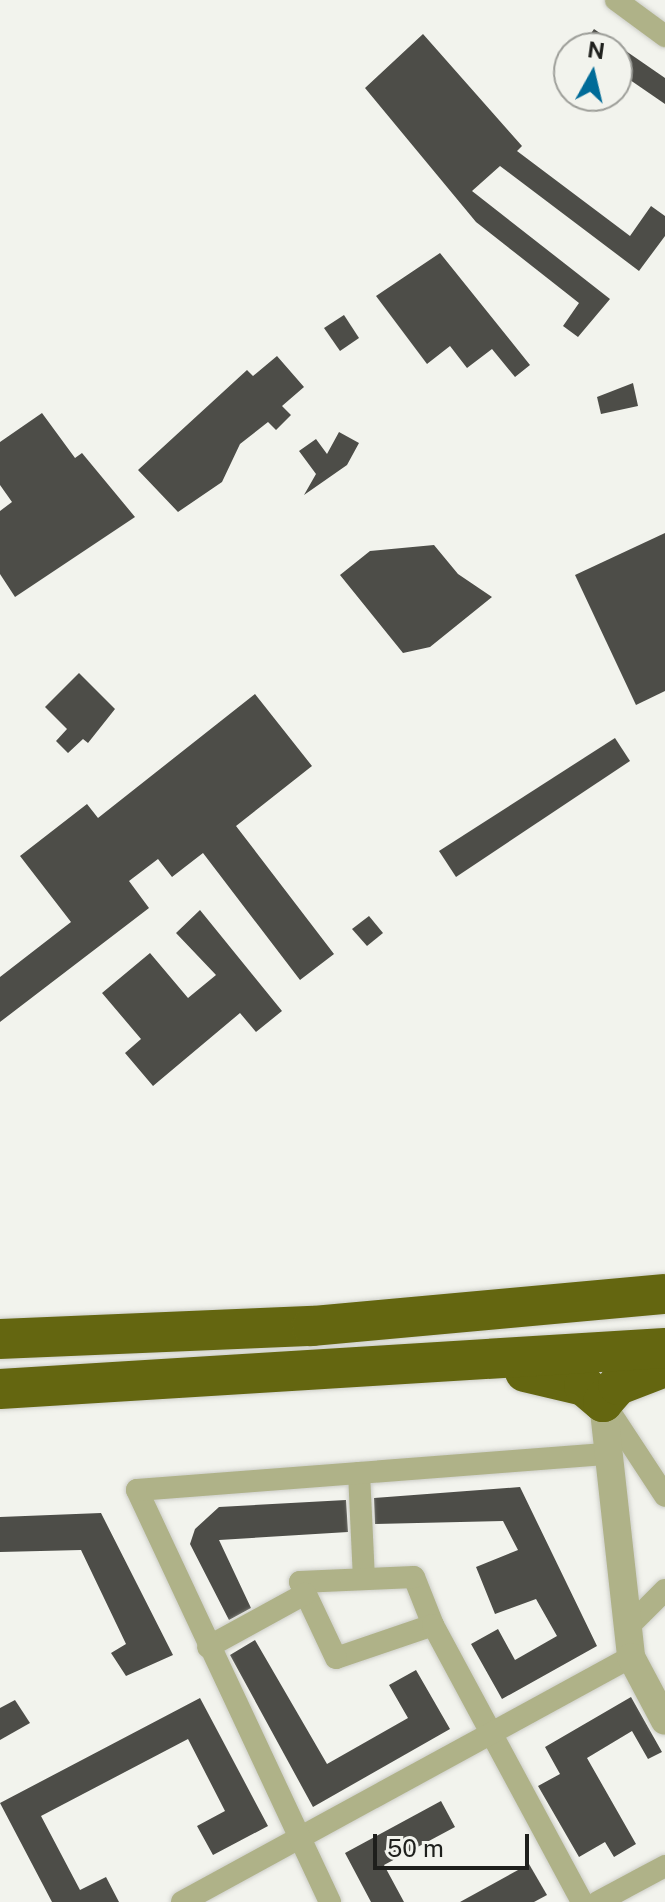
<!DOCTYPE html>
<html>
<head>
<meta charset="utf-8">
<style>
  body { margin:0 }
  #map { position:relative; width:665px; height:1902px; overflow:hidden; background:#f2f3ed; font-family:"Public Sans",sans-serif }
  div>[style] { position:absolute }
  .building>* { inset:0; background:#4d4d48 }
  .roads { filter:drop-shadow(0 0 2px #cccdc7) drop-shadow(0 0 2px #cccdc7) }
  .minor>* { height:22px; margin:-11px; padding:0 11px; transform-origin:11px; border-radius:11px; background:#afb288 }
  .tertiary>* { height:28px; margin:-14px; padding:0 14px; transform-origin:14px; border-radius:14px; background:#afb288 }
  .motorway>* { height:40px; margin:-20px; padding:0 20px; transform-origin:20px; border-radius:20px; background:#646610 }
  span { translate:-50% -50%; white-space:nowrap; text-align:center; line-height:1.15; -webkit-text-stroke:8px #f2f3ed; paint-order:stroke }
  .north { position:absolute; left:553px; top:32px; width:80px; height:80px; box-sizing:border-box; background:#f2f3ed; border:2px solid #9d9e99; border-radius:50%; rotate:8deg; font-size:22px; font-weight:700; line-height:32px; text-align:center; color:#1e1f1c }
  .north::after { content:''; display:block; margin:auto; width:28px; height:36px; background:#006b98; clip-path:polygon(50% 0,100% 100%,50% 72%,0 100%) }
  .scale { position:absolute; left:373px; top:1834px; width:156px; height:36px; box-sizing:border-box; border:4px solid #1e1f1c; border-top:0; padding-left:10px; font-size:24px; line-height:28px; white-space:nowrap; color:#1e1f1c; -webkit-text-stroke:6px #f2f3ed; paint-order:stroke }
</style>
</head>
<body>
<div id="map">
  <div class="building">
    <div style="clip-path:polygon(594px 29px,665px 78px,665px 104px,617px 71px,617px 48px,581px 48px)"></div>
    <div style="clip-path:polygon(423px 34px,522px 146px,517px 151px,630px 236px,651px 206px,665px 216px,665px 236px,639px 271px,500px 166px,472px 191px,610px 299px,578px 337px,563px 326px,579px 303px,476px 222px,365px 88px)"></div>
    <div style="clip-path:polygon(440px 253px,530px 365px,515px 377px,492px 349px,467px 368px,450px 346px,427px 364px,376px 296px)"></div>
    <div style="clip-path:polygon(344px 315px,359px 338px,340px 351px,324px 328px)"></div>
    <div style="clip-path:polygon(277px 356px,304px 387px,282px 406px,291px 415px,276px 430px,268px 422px,240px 444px,222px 482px,178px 512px,138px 470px,247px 370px,253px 376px)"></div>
    <div style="clip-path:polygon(633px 383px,638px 406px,601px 414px,597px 397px)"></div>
    <div style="clip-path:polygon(42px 413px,75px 458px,82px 453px,135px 517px,15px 597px,0 574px,0 511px,12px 502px,0 485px,0 442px)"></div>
    <div style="clip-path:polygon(339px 432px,359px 443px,347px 465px,304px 495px,316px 474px,299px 451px,316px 439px,327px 454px)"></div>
    <div style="clip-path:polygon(665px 533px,665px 691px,636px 705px,575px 575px)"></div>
    <div style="clip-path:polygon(434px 545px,458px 574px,492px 597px,430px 647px,403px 653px,340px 575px,370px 551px)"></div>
    <div style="clip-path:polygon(79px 673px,115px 709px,88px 743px,83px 739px,68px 753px,56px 741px,67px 729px,45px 707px)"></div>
    <div style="clip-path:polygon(255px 694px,312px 766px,236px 826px,334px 954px,300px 980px,203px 853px,172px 877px,158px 859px,129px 881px,149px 908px,0 1022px,0 977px,71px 922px,20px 856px,87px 804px,98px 818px)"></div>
    <div style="clip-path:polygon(615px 738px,630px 761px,456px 877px,439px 851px)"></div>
    <div style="clip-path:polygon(200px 910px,282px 1011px,256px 1032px,240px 1013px,153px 1086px,125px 1053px,141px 1039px,102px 993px,150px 953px,188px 998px,216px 975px,176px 933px)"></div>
    <div style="clip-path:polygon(369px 916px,383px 933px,367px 946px,352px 929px)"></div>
    <div style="clip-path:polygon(520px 1487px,597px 1646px,502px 1699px,471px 1644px,498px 1629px,515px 1660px,557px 1636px,536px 1599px,495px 1614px,476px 1567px,518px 1550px,503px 1521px,375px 1524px,374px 1498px)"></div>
    <div style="clip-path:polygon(346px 1500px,348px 1532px,219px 1540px,251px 1608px,229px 1620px,190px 1544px,195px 1529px,219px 1507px)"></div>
    <div style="clip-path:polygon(101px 1513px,173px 1655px,126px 1676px,111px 1653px,126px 1644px,81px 1550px,0 1552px,0 1517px)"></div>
    <div style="clip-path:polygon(255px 1640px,327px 1764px,408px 1718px,389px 1685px,416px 1670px,450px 1729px,313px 1807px,230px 1655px)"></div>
    <div style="clip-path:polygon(631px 1697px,662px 1752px,648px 1759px,632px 1731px,587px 1758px,636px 1844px,614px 1857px,605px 1842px,579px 1857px,538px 1786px,560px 1774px,545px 1747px)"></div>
    <div style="clip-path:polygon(200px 1698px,268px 1826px,213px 1855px,197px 1826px,225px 1811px,188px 1739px,41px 1816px,80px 1890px,106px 1877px,119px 1902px,52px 1902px,0 1803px)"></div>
    <div style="clip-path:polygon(15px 1700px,30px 1723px,0 1740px,0 1708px)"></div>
    <div style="clip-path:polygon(441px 1801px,455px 1827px,384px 1865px,404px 1902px,371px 1902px,345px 1853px)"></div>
    <div style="clip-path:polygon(529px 1864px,547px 1895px,534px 1902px,460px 1902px)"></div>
  </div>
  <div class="roads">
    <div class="minor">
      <div style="left:616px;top:0;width:61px;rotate:36.3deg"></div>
      <div style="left:604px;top:1403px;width:111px;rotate:56.7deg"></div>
      <div style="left:359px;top:1473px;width:105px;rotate:87.3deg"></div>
      <div style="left:414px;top:1577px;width:52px;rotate:68.4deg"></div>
      <div style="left:433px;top:1625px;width:102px;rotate:161.2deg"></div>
      <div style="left:336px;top:1658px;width:84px;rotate:-115.3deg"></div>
      <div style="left:300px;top:1582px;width:114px;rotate:-2.5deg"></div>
      <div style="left:433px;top:1625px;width:315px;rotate:61.7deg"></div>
      <div style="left:626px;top:1629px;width:55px;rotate:-45deg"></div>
      <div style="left:208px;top:1647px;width:111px;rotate:-28.7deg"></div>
      <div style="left:182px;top:1902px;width:511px;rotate:-28.62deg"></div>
      <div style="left:330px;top:1902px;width:455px;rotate:-115.1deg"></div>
      <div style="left:137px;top:1490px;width:469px;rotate:-4.4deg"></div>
      <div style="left:598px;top:1902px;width:76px;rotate:-28.2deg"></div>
    </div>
    <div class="tertiary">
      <div style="left:603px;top:1402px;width:257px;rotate:83.7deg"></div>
      <div style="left:631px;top:1657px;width:72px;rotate:62deg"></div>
    </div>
    <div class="motorway">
      <div style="left:0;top:1339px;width:312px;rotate:-2.4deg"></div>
      <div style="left:312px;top:1326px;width:354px;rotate:-5.2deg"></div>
      <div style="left:525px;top:1372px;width:61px;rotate:13.3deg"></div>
      <div style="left:584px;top:1386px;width:25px;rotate:40deg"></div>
      <div style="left:603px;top:1402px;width:23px;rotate:-49deg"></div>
      <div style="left:618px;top:1385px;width:50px;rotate:-21deg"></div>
      <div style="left:0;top:1389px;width:666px;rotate:-3.53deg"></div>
    </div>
  </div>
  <div class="north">N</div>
  <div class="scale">50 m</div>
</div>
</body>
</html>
